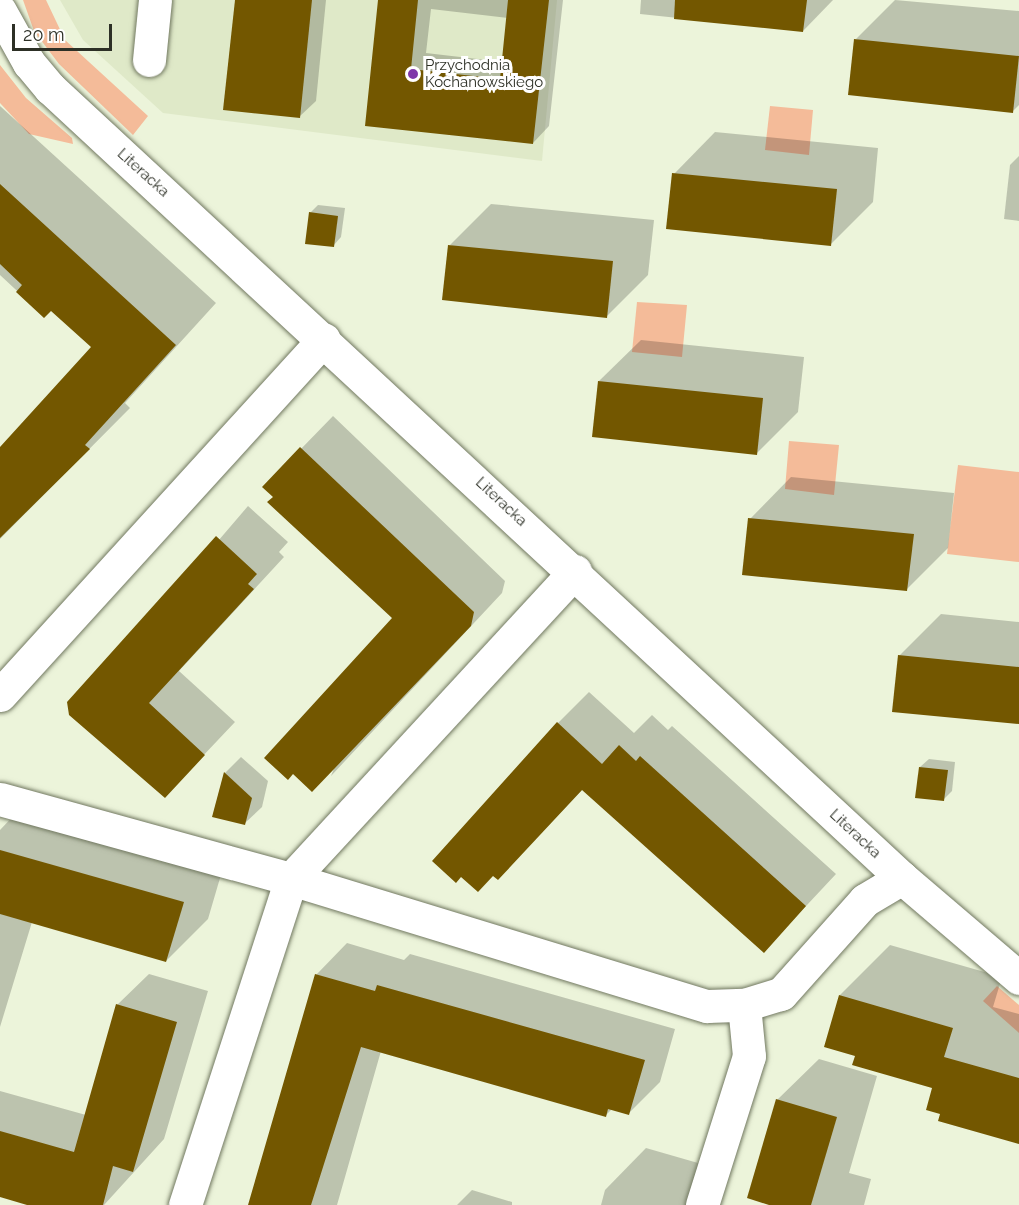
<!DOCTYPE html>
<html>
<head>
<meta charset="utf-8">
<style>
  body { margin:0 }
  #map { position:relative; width:1019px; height:1205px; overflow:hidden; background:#ecf4da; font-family:Raleway,sans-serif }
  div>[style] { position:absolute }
  .built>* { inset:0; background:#dfe9c8 }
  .green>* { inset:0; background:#f4bb99 }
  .shadow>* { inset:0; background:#0003 }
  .building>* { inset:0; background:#735700 }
  .roads { filter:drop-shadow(0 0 2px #717860) drop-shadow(0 0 2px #717860) }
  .minor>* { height:33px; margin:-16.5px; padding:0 16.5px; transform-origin:16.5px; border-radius:16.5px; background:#fff }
  .dots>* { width:16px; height:16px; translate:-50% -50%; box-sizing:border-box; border:3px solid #fff; border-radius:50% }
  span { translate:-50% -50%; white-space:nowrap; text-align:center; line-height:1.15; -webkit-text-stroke:6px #fff; paint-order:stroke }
  .poi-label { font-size:15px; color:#2d3026 }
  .left { translate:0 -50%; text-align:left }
  .street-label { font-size:15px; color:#2d3026 }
  .scale { position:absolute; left:12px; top:24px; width:100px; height:27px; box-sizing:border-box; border:3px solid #2d3026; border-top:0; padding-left:8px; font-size:18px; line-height:21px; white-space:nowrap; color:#2d3026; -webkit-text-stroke:4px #fff; paint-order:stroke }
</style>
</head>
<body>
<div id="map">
  <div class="built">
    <div style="clip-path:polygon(60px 0,557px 0,542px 161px,163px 113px,83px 40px)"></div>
  </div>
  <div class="green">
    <div style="clip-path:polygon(23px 0,46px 0,65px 40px,148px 116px,133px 135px,59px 64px,34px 31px)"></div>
    <div style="clip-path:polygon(0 65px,26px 98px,72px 138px,73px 144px,29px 134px,0 103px)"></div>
    <div style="clip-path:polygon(770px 106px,813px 110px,809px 155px,765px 150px)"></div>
    <div style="clip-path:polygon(637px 302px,687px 305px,682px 357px,632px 352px)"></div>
    <div style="clip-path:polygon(789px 441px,839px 445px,834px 495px,785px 489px)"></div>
    <div style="clip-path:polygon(958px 465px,1019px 472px,1019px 562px,947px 554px)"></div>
    <div style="clip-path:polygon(997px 986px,1019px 1005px,1019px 1033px,983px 1001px)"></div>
  </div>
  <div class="shadow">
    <div style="clip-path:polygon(236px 0,326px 0,316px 101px,299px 117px)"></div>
    <div style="clip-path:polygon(evenodd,380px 0,563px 0,549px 126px,533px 143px,366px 125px,380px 0,431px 9px,508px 18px,503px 62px,426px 53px,431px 9px)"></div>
    <div style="clip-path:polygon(641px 0,833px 0,803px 31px,640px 14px)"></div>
    <div style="clip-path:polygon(895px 0,1019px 11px,1019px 105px,1013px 111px,856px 39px)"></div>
    <div style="clip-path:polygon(0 106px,216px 303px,125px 403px,130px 408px,0 539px,0 449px,93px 347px,51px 309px,44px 316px,0 275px)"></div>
    <div style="clip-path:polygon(715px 132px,878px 148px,873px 202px,831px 244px,674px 174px)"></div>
    <div style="clip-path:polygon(1019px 156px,1019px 221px,1004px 219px,1010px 165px)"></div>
    <div style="clip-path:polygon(491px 204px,654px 220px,648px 275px,606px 317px,450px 245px)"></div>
    <div style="clip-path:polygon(318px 205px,345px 208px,341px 237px,333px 246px,310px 213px)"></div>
    <div style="clip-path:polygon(641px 340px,804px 357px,798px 412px,757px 453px,599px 381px)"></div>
    <div style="clip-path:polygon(333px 416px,505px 581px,502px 593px,331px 776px,394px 618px,264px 487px)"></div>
    <div style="clip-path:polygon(791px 477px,954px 493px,948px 548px,906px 590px,750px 519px)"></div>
    <div style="clip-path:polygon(248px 506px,288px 542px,279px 552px,284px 557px,179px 671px,235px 722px,165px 796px,70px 714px)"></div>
    <div style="clip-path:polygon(941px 614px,1019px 622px,1019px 723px,899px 656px)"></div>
    <div style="clip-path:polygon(589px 692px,634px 733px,652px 715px,668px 730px,672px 726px,836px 874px,764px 951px,583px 789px,498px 878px,558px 723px)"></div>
    <div style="clip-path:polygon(241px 757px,268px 781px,262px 807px,245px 823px,214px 816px,225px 773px)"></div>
    <div style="clip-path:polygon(929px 759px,955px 762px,952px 791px,944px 799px,920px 767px)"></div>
    <div style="clip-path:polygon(19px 810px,225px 861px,208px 919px,166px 961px,32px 922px,0 1027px,0 830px)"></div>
    <div style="clip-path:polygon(347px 943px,404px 960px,410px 954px,675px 1029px,660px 1082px,629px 1113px,612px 1109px,606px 1115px,381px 1051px,337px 1205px,250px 1205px,316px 975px)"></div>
    <div style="clip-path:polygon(890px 945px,1002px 977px,993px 1007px,1019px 1014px,1019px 1143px,942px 1113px,934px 1087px,856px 1055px,840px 995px)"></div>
    <div style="clip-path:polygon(149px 974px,208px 991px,164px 1139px,104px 1205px,33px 1205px,0 1194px,0 1091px,86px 1115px,117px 1005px)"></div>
    <div style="clip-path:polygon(819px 1059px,877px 1076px,849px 1173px,871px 1179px,864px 1205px,775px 1205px,777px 1100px)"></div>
    <div style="clip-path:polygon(646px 1148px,698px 1163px,695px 1205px,601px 1205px,605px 1190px)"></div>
    <div style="clip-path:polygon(472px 1190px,512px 1202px,512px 1205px,457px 1205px)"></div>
  </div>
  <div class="building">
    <div style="clip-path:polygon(235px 0,312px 0,300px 118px,223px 110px)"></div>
    <div style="clip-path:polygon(378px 0,418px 0,411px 69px,500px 79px,508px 0,549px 0,533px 144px,365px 126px)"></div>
    <div style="clip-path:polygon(675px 0,807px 0,803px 32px,674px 19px)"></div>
    <div style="clip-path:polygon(854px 39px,1019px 56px,1013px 113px,848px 95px)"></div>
    <div style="clip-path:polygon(672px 173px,837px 189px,831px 246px,666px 229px)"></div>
    <div style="clip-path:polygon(0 184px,176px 345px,85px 445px,90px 449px,0 538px,0 447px,91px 347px,51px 311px,44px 318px,16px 292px,22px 285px,0 264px)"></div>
    <div style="clip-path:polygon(309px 212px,338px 216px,334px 247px,305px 244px)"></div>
    <div style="clip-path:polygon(448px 245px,613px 261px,607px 318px,442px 300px)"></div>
    <div style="clip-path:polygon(598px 381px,763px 398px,757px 455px,592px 437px)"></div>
    <div style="clip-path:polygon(300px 447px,474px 612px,471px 626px,312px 792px,293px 774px,288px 780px,264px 758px,392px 618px,267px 502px,273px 497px,262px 487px)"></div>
    <div style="clip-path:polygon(748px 518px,914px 534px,907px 591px,742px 575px)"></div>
    <div style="clip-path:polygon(216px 536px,257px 574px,248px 584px,254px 589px,149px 703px,205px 755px,165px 798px,69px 715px,67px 702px)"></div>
    <div style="clip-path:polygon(898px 655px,1019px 667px,1019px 724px,892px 712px)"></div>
    <div style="clip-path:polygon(557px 722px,602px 764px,619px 745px,636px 761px,640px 756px,806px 906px,764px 953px,582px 790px,498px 880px,493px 876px,478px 892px,461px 877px,456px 883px,432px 861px)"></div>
    <div style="clip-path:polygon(919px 767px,948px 770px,944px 801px,915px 798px)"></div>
    <div style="clip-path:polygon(224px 772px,252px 798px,245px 825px,212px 817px)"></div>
    <div style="clip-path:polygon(0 850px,184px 902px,166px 962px,0 914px)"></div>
    <div style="clip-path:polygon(315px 974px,375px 991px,377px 985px,645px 1060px,629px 1115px,608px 1109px,606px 1117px,361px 1047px,311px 1205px,248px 1205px)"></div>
    <div style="clip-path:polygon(839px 995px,953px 1028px,944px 1057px,1019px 1078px,1019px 1144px,938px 1121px,940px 1114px,926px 1110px,932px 1088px,852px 1065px,855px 1056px,824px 1047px)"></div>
    <div style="clip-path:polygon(116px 1004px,177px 1022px,133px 1172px,113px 1166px,103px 1205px,27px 1205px,0 1197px,0 1131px,74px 1152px)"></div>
    <div style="clip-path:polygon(776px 1099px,837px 1117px,811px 1205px,769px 1205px,747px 1198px)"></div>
  </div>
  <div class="roads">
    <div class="minor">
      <div style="left:0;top:11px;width:60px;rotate:60.9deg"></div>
      <div style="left:29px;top:63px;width:33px;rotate:50deg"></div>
      <div style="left:50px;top:88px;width:1162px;rotate:42.84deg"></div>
      <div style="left:902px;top:878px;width:154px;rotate:40.5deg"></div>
      <div style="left:149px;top:60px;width:60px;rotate:-84.3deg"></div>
      <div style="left:0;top:695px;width:481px;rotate:-47.7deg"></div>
      <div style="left:0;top:799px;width:302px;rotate:15.4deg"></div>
      <div style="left:291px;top:879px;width:435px;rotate:17deg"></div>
      <div style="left:707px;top:1006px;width:37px;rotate:-2deg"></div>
      <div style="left:744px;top:1005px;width:39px;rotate:-17deg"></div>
      <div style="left:781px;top:994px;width:126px;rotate:-48.2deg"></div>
      <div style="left:865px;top:900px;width:43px;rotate:-30.7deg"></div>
      <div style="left:185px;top:1205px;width:343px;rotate:-72deg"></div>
      <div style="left:291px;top:879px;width:419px;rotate:-47.3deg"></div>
      <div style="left:702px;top:1205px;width:156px;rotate:-72.5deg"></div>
      <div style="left:749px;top:1056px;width:51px;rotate:-95.6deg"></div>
    </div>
  </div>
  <div class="dots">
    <div style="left:413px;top:74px;background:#7f37a9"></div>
  </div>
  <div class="poi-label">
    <span class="left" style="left:425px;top:74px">Przychodnia<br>Kochanowskiego</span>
  </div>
  <div class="street-label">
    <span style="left:143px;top:173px;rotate:42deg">Literacka</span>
    <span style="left:501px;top:502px;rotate:43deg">Literacka</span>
    <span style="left:855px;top:834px;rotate:43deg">Literacka</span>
  </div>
  <div class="scale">20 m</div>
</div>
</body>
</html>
